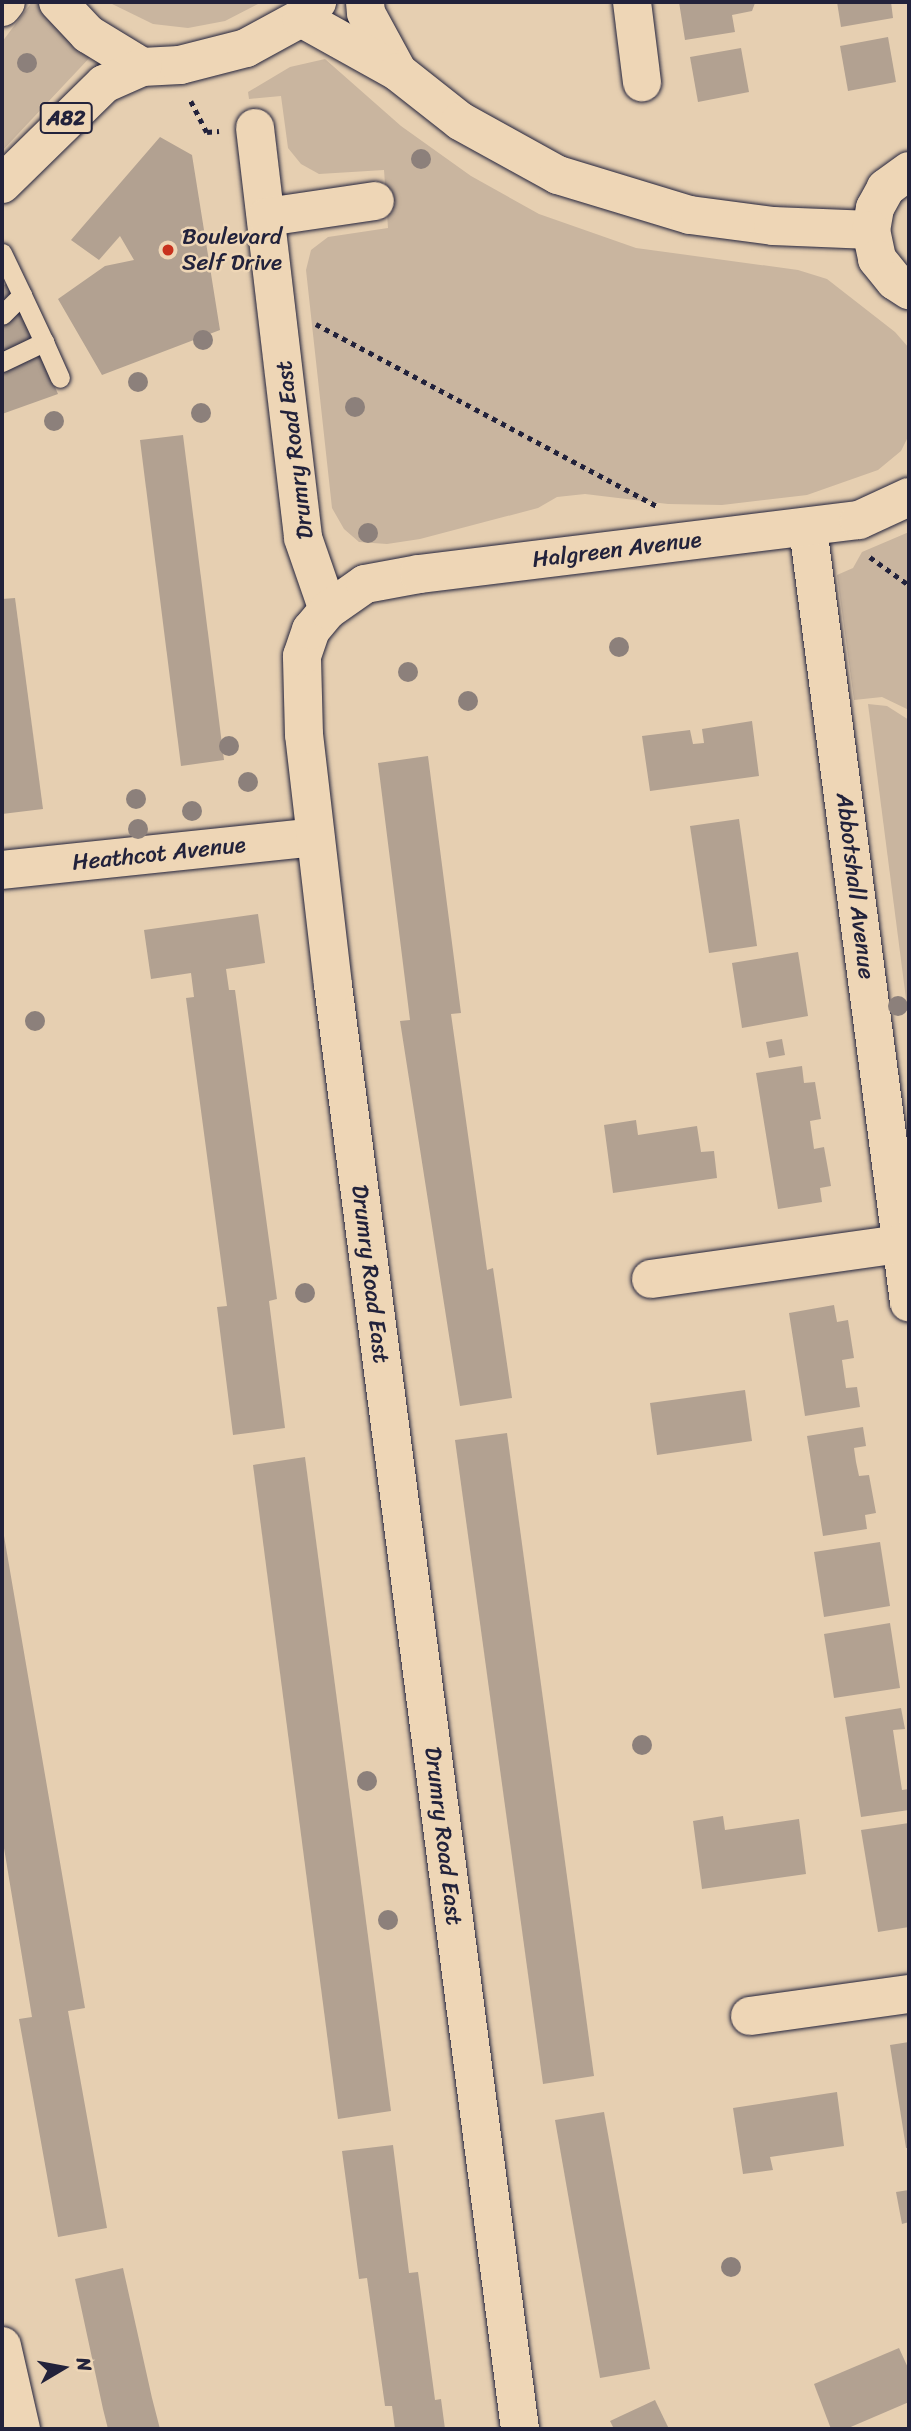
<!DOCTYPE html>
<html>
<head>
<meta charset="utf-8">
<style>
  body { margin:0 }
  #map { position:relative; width:911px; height:2431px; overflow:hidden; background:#e6cfb1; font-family:Sriracha,sans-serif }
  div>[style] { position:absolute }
  .green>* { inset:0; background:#c9b59f }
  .building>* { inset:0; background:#b2a191 }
  .path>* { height:4.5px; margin-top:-2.25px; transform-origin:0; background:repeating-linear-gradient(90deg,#22223b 0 5px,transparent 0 10px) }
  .roads { filter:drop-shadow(0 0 2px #22223b) drop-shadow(0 0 2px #22223b) }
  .lane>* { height:19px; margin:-9.5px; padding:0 9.5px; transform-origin:9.5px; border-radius:9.5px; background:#eed6b6 }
  .street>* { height:38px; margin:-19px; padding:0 19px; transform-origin:19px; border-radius:19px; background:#eed6b6 }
  .secondary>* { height:38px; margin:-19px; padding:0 19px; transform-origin:19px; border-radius:19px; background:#eed6b6 }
  .primary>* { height:38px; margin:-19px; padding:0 19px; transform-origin:19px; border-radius:19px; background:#eed6b6 }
  .trees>* { width:20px; height:20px; margin:-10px; border-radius:50%; background:#8c807b }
  .dots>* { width:19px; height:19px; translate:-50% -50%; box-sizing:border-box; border:4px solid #eed6b6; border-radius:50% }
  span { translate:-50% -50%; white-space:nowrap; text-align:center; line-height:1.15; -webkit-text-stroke:5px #eed6b6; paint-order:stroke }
  .shield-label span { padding:2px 5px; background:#eed6b6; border:2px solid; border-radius:5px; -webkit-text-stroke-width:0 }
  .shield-label { font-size:21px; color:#22223b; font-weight:700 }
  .poi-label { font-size:23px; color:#22223b }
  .left { translate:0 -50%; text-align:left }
  .street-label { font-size:23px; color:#22223b }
  .frame { position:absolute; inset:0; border:4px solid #22223b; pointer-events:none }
  .north { position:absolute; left:28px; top:2333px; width:70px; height:70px; -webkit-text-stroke:5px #eed6b6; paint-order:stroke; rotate:80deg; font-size:19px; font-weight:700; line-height:28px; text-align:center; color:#22223b }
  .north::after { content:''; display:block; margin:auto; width:24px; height:32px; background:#22223b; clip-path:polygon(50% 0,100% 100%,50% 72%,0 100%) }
</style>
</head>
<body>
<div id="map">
  <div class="green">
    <div style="clip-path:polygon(32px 2px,42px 2px,94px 53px,2px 151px,2px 42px)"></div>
    <div style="clip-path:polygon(108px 2px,262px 2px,225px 21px,188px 28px,153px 24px)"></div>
    <div style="clip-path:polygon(325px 59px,401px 126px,471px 176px,539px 214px,636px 248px,798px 270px,827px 279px,895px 332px,909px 348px,909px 435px,901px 451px,878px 470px,807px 495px,722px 505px,668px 504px,585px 494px,557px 497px,538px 508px,420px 539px,387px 544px,359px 542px,344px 529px,332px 508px,306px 270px,311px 250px,328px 237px,388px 228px,384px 170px,319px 174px,301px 164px,288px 148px,281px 96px,249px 99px,248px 92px,290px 67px)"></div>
    <div style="clip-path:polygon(909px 532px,909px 710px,882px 697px,854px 700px,837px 575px,853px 568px,862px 552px)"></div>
    <div style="clip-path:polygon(868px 704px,887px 706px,909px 720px,909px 1022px)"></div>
  </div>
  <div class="building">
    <div style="clip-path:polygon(679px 2px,754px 2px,755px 3px,752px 11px,732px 15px,735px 32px,685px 40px)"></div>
    <div style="clip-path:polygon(837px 2px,891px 2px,893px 18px,841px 27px)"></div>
    <div style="clip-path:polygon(888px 37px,896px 82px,848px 91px,840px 46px)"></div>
    <div style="clip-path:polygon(741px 48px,749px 92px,698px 102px,690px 57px)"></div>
    <div style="clip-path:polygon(160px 137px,192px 155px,220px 330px,102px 375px,58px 299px,105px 266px,134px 260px,120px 236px,99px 260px,71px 240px)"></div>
    <div style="clip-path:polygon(10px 282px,58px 394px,2px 414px,2px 286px)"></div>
    <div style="clip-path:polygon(183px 435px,224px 760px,181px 766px,140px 440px)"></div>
    <div style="clip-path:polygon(15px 598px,43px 809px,2px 814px,2px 599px)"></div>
    <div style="clip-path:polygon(752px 721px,759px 776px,650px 791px,642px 736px,690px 730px,693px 744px,704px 743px,702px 729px)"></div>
    <div style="clip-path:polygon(428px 756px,461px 1013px,451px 1014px,487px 1270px,493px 1268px,512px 1398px,460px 1406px,400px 1021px,410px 1020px,378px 763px)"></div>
    <div style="clip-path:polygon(739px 819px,757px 946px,709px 953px,690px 826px)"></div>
    <div style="clip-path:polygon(258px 914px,265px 963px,226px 969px,229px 990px,235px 990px,277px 1299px,269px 1301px,285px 1428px,233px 1435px,217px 1307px,227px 1306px,186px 998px,194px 997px,191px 973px,151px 979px,144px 930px)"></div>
    <div style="clip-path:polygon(798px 952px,808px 1016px,742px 1028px,732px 963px)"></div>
    <div style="clip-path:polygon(782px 1039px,785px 1055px,769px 1058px,766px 1042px)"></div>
    <div style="clip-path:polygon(802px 1066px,804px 1083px,815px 1082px,821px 1119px,810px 1121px,814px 1149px,824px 1147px,831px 1186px,820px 1188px,822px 1202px,778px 1209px,756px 1073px)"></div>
    <div style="clip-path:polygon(636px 1120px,638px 1135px,697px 1126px,701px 1152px,714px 1151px,717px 1178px,613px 1193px,604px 1125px)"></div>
    <div style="clip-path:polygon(834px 1305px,837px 1322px,848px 1320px,854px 1358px,842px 1360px,846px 1388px,857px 1387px,860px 1407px,805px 1416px,789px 1313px)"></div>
    <div style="clip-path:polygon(745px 1390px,752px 1441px,657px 1455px,650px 1403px)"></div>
    <div style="clip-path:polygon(863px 1427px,866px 1446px,854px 1448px,856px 1462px,859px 1476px,869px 1475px,876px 1513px,865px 1515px,867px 1529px,823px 1536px,807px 1436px)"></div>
    <div style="clip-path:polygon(507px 1433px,594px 2076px,543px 2084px,455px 1440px)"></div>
    <div style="clip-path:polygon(305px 1457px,391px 2111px,338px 2119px,253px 1465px)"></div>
    <div style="clip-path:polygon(3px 1530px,85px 2008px,68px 2011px,107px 2228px,58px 2237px,19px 2019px,32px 2017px,2px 1836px)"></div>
    <div style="clip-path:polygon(880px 1542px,890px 1606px,824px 1617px,814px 1552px)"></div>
    <div style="clip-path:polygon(890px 1623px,900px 1688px,834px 1698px,824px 1634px)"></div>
    <div style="clip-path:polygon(901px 1708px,905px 1729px,893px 1730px,902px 1790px,909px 1789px,909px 1810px,861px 1817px,845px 1717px)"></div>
    <div style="clip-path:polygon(723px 1816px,725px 1830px,799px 1819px,806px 1874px,702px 1889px,693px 1821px)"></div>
    <div style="clip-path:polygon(909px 1823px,909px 1927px,878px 1932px,861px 1830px)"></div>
    <div style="clip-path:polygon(909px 2042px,909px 2148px,906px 2148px,890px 2045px)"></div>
    <div style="clip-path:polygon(837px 2092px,844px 2146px,770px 2157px,773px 2170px,743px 2174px,733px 2108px)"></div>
    <div style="clip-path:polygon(604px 2112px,650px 2369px,600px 2378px,555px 2120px)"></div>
    <div style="clip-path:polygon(393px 2145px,409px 2273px,418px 2272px,435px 2400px,441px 2399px,445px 2429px,395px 2429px,392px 2406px,385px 2406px,367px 2278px,359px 2279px,342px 2151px)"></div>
    <div style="clip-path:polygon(909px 2190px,909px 2222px,902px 2224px,896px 2192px)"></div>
    <div style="clip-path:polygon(123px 2268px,152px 2398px,160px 2429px,108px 2429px,103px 2409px,75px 2279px)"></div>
    <div style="clip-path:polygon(899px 2348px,909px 2370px,909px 2402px,846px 2429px,831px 2429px,814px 2384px)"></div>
    <div style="clip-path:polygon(655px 2400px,669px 2429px,614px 2429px,610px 2421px)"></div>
  </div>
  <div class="path">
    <div style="left:191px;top:101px;width:35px;rotate:63deg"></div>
    <div style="left:207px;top:132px;width:12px;rotate:-5deg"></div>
    <div style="left:316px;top:324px;width:387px;rotate:28.1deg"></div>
    <div style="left:870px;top:557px;width:48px;rotate:35.7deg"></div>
  </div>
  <div class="roads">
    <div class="lane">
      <div style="left:2px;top:253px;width:47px;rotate:64.5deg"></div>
      <div style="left:22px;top:295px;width:28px;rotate:135deg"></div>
      <div style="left:44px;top:342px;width:39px;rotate:66deg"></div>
      <div style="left:2px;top:362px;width:47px;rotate:-25.5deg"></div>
      <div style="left:44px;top:342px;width:52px;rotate:-115.1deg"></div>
    </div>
    <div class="street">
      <div style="left:632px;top:2px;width:81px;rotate:82.9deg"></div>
      <div style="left:255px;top:128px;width:413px;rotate:83.3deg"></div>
      <div style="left:303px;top:538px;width:76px;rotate:70.9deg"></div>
      <div style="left:267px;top:217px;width:109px;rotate:-8.4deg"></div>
      <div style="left:808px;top:528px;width:781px;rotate:82.57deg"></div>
      <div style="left:2px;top:870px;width:315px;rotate:-6deg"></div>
      <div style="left:651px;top:1279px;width:252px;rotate:-8deg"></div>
      <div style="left:750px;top:2016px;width:161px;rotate:-7.9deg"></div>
      <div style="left:2px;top:2346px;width:85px;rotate:77.1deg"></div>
    </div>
    <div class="secondary">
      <div style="left:365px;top:2px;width:11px;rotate:85deg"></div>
      <div style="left:366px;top:13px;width:65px;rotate:61.5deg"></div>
      <div style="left:301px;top:18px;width:111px;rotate:29.1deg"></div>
      <div style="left:398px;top:72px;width:79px;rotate:38.3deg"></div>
      <div style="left:460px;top:121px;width:112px;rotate:28.9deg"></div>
      <div style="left:558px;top:175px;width:138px;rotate:16.9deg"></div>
      <div style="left:690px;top:215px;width:84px;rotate:7.5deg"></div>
      <div style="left:773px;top:226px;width:98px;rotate:2.3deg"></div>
      <div style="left:909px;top:171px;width:29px;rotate:144deg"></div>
      <div style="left:886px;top:188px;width:23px;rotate:119deg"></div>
      <div style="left:875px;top:208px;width:22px;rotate:100deg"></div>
      <div style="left:871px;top:230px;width:30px;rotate:78deg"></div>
      <div style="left:877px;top:259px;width:28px;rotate:51deg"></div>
      <div style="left:895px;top:281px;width:17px;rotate:33deg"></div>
      <div style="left:520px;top:2429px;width:1456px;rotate:-97.38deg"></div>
      <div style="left:333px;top:985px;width:252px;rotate:-96.6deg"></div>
      <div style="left:304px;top:735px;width:79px;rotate:-91.5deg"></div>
      <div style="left:302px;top:656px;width:28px;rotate:-71deg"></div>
      <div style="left:311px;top:630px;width:26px;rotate:-50deg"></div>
      <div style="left:328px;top:610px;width:45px;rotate:-35.1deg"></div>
      <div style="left:365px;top:584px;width:55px;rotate:-10.5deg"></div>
      <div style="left:419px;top:574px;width:443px;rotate:-7deg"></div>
      <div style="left:859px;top:520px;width:55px;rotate:-24.7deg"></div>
    </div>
    <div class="primary">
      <div style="left:58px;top:2px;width:44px;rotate:46.8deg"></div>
      <div style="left:88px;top:34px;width:63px;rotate:31.4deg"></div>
      <div style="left:142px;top:67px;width:38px;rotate:-3deg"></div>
      <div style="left:180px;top:65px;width:68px;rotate:-14.4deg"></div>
      <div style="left:246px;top:48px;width:63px;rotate:-28.6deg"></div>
      <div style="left:301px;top:18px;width:23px;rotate:-45deg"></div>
      <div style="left:2px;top:7px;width:6px;rotate:-51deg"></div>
      <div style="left:2px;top:184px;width:143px;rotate:-44.4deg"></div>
      <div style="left:104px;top:84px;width:42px;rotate:-24.1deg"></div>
    </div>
  </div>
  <div class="trees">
    <div style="left:27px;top:63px"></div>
    <div style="left:421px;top:159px"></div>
    <div style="left:203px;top:340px"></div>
    <div style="left:138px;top:382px"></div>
    <div style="left:355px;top:407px"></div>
    <div style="left:201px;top:413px"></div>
    <div style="left:54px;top:421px"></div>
    <div style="left:368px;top:533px"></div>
    <div style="left:619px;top:647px"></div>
    <div style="left:408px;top:672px"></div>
    <div style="left:468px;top:701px"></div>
    <div style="left:229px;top:746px"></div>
    <div style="left:248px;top:782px"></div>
    <div style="left:136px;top:799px"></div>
    <div style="left:192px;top:811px"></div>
    <div style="left:138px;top:829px"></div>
    <div style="left:898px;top:1006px"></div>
    <div style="left:35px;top:1021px"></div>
    <div style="left:305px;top:1293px"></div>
    <div style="left:642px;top:1745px"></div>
    <div style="left:367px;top:1781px"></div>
    <div style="left:388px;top:1920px"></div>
    <div style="left:731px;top:2267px"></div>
  </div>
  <div class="dots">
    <div style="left:168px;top:250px;background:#c8321e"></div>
  </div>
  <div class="shield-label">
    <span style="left:66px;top:118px">A82</span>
  </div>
  <div class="poi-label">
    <span class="left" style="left:182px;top:250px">Boulevard<br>Self Drive</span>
  </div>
  <div class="street-label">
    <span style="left:295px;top:450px;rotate:-97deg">Drumry Road East</span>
    <span style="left:617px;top:550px;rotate:-7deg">Halgreen Avenue</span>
    <span style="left:159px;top:854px;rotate:-6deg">Heathcot Avenue</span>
    <span style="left:855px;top:886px;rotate:83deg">Abbotshall Avenue</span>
    <span style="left:370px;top:1274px;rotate:83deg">Drumry Road East</span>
    <span style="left:443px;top:1836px;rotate:83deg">Drumry Road East</span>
  </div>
  <div class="frame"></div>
  <div class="north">N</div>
</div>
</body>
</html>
